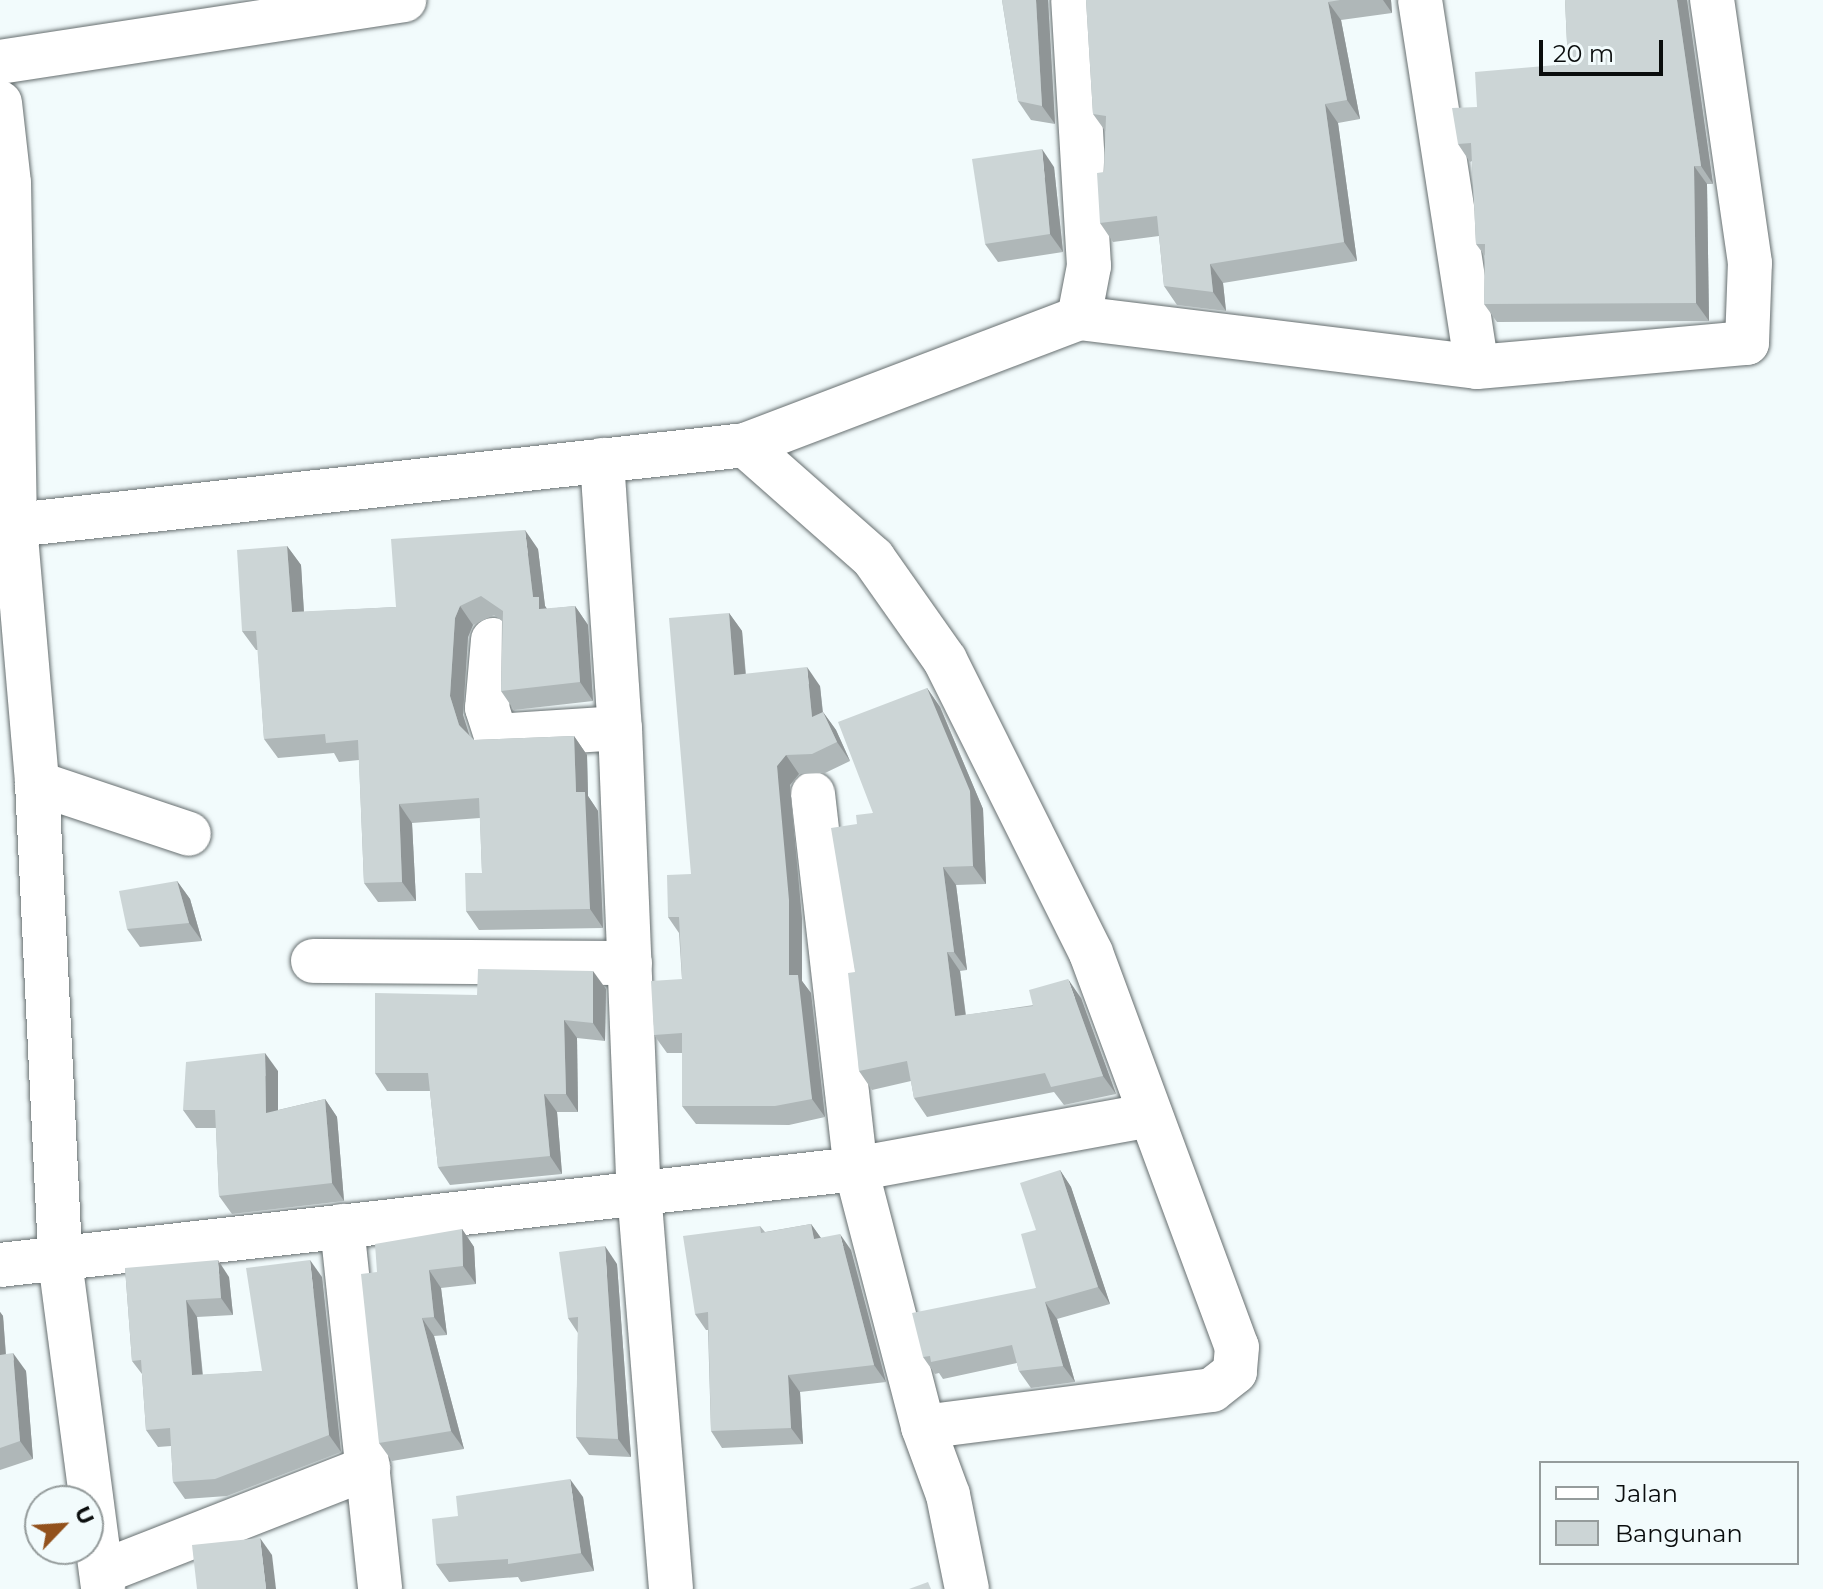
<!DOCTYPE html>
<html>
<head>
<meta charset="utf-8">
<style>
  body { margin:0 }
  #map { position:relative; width:1823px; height:1589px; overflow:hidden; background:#f2fbfc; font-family:Montserrat,sans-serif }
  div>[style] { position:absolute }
  .roads { filter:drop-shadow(0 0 2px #676f70) drop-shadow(0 0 2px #676f70) }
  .minor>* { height:44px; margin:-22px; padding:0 22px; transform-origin:22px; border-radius:22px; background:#fff }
  .wall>* { inset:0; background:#afb7b8 }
  .shaded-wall>* { inset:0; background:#8f9596 }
  .building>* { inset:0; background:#ccd5d6 }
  span { translate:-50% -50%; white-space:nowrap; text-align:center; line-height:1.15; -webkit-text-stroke:7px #f2fbfc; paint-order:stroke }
  .legend { position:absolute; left:1539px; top:1461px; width:260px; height:104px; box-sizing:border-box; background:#f2fbfc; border:2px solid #959c9c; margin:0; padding:10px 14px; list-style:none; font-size:24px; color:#0a0d0d }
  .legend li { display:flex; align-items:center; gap:16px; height:40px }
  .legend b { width:40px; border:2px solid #959c9c }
  .north { position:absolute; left:24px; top:1485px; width:80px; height:80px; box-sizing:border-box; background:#f2fbfc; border:2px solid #959c9c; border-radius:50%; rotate:65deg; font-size:22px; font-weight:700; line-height:32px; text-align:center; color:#0a0d0d }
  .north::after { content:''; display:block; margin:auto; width:28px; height:36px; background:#92511c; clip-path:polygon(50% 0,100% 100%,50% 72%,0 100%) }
  .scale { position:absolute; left:1539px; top:40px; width:124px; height:36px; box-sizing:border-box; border:4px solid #0a0d0d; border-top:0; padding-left:10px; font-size:24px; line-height:28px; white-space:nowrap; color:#0a0d0d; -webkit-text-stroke:6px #f2fbfc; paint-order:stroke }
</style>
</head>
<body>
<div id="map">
  <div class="roads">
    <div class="minor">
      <div style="left:1420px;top:0;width:371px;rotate:81.2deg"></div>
      <div style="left:0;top:62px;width:409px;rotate:-8.7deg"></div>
      <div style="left:0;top:103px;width:81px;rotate:83.6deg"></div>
      <div style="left:9px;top:183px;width:342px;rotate:89deg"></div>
      <div style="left:15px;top:525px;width:259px;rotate:85.1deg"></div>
      <div style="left:37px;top:783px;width:479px;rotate:87.2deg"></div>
      <div style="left:60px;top:1261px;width:331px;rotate:82.5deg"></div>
      <div style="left:1079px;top:318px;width:401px;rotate:7deg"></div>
      <div style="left:1477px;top:367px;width:271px;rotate:-5.1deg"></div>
      <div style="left:1747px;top:343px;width:80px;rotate:-87.9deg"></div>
      <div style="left:1750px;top:263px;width:266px;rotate:-98.2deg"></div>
      <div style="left:745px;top:445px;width:171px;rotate:41.4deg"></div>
      <div style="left:873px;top:558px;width:125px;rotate:54.8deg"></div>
      <div style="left:945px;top:660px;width:327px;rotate:63.5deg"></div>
      <div style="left:1091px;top:953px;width:420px;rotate:69.7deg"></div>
      <div style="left:1237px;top:1347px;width:25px;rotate:95deg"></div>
      <div style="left:1235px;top:1372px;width:29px;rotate:142deg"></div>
      <div style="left:1212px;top:1390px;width:291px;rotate:172.7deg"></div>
      <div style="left:602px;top:460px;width:269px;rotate:86.2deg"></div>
      <div style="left:620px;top:728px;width:463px;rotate:87.7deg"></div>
      <div style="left:639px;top:1191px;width:399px;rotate:85.4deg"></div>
      <div style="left:15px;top:525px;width:734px;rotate:-6.25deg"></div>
      <div style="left:745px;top:445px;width:357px;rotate:-20.8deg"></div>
      <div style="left:1079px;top:318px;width:53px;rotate:-79.1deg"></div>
      <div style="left:1089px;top:266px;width:266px;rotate:-93.4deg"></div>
      <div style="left:493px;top:640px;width:68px;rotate:95deg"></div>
      <div style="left:487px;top:708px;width:29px;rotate:72deg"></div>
      <div style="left:496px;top:736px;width:124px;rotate:-3.7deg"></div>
      <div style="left:37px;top:783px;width:160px;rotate:18.5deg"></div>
      <div style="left:813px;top:794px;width:377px;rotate:83.5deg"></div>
      <div style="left:856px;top:1169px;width:267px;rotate:75.4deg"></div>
      <div style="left:923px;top:1427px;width:72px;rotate:69.8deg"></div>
      <div style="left:948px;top:1495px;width:96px;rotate:78.6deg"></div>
      <div style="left:313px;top:961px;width:317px;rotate:0.4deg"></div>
      <div style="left:342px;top:1226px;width:365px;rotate:84deg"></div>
      <div style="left:0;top:1265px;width:861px;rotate:-6.4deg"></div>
      <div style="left:856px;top:1169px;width:299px;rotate:-10.4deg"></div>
      <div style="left:102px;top:1572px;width:286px;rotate:-21.4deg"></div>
    </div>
  </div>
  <div class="wall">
    <div style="clip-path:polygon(1002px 0,1048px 0,1055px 124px,1031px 120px,1018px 101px)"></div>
    <div style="clip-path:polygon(1086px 0,1391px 0,1392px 13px,1341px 20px,1360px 119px,1338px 123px,1357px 261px,1223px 283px,1226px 311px,1177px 305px,1164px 286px,1159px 236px,1113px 242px,1100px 223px,1106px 132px,1093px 114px)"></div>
    <div style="clip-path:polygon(1565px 0,1687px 0,1713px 184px,1707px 184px,1709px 321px,1497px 322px,1484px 304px,1485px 256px,1476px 244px,1472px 161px,1470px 162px,1458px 144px,1477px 107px,1568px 64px)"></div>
    <div style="clip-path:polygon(1054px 167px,1063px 252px,998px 262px,985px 244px)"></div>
    <div style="clip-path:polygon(287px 546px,301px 565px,304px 612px,396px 607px,538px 549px,545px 606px,547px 609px,575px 606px,588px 625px,593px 701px,514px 710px,501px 691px,502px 621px,494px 615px,473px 625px,468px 637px,463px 715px,470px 736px,474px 740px,574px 736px,587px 755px,588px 796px,598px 811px,603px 928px,479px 930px,466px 911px,482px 873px,480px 818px,412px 823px,416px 901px,378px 902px,364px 883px,359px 760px,339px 762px,334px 753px,278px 758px,264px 739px,258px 650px,256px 650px,242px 631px)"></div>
    <div style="clip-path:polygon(729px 613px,742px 631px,746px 674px,820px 686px,823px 712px,836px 730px,850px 761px,825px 773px,799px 774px,790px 785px,802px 919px,802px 981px,811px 993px,825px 1117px,789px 1125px,696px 1124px,682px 1106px,682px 1053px,667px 1053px,654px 1035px,682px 979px,679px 933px,668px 917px,691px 874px)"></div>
    <div style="clip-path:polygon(927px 688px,940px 707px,983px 809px,986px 884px,956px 885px,967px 970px,960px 971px,966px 1015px,1081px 998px,1116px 1094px,1064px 1105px,1054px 1092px,927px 1117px,914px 1098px,911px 1081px,872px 1090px,859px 1071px,855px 972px,857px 824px,873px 813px)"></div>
    <div style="clip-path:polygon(177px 881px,190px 899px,202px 941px,140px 947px,127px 929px)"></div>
    <div style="clip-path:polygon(606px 989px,605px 1041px,577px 1038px,578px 1112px,557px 1112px,562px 1174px,450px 1185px,438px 1167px,430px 1091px,387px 1091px,375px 1073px,477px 995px)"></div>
    <div style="clip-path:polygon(278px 1071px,278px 1110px,325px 1099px,337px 1117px,344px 1201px,232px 1214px,219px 1196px,216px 1128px,196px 1128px,183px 1110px)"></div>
    <div style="clip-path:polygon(1060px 1170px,1071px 1187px,1110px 1304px,1057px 1319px,1075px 1382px,1031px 1388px,1019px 1371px,1017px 1363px,943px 1379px,939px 1373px,935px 1374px,923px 1357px,1036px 1288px,1036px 1230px)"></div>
    <div style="clip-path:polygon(811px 1224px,821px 1238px,851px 1250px,886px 1382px,800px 1392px,803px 1444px,722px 1448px,711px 1431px,708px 1330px,706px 1330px,695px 1314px,760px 1226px,765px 1232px)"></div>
    <div style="clip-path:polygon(462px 1229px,474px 1247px,476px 1284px,441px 1288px,447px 1335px,434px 1336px,464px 1449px,392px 1461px,379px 1443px,377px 1272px)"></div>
    <div style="clip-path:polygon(617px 1264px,631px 1457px,589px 1455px,576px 1437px,578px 1333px,568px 1318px)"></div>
    <div style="clip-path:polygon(125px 1268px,229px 1277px,233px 1315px,197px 1317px,203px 1375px,262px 1371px,322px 1277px,341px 1452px,227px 1496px,185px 1499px,173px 1482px,171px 1446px,158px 1447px,146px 1430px,142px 1374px,132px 1361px)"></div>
    <div style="clip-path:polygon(0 1312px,3px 1316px,6px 1354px,26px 1371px,33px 1459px,0 1470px)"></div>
    <div style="clip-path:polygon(583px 1497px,594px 1571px,521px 1582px,518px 1577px,449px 1582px,436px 1564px,458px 1516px)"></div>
  </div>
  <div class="shaded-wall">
    <div style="clip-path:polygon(1036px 0,1048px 0,1055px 124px,1042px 106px)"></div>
    <div style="clip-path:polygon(1383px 0,1391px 0,1392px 13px)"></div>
    <div style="clip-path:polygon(1677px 0,1687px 0,1713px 184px,1701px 166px)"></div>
    <div style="clip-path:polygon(1328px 2px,1341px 20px,1360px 119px,1347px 100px)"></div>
    <div style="clip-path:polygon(1325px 104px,1338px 123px,1357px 261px,1344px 242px)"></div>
    <div style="clip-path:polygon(1042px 149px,1054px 167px,1063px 252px,1050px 234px)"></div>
    <div style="clip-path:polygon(1694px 166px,1707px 184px,1709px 321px,1696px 303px)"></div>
    <div style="clip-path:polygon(1210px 264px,1223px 283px,1226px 311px,1213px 292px)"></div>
    <div style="clip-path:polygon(525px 530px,538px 549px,545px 606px,552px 616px,539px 609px,533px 597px)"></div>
    <div style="clip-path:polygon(287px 546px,301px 565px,305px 631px,292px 612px)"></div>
    <div style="clip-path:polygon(460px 606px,473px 625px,468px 637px,463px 715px,472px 744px,459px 725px,450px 696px,455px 618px)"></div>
    <div style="clip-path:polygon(575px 606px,588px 625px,593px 701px,580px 682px)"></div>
    <div style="clip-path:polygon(729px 613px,742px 631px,747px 694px,734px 675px)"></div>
    <div style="clip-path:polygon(807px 667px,820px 686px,825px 736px,812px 717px)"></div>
    <div style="clip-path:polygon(927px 688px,940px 707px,983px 809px,986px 884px,973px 866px)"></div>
    <div style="clip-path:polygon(823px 712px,836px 730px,850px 761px,837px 742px)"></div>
    <div style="clip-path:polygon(574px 736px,587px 755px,588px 796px,598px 811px,603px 928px,590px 909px,576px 792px)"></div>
    <div style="clip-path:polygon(786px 755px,799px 774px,790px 785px,802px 919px,802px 981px,811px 993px,825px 1117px,812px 1099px,789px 975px,777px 766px)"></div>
    <div style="clip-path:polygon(399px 804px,412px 823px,416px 901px,402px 882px)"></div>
    <div style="clip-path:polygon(943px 867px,956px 885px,967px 970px,954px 952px)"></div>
    <div style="clip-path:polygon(177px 881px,190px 899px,202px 941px,189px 923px)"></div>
    <div style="clip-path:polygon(947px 952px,960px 971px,968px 1035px,955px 1016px)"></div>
    <div style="clip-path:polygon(593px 971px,606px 989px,605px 1041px,593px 1023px)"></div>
    <div style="clip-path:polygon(1068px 979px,1081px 998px,1116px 1094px,1103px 1076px)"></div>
    <div style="clip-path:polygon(564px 1020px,577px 1038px,578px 1112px,566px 1094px)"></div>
    <div style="clip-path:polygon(265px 1053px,278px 1071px,278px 1131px,266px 1113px)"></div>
    <div style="clip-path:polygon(544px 1094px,557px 1112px,562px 1174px,550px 1156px)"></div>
    <div style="clip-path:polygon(325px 1099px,337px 1117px,344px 1201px,332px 1183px)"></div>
    <div style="clip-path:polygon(1060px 1170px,1071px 1187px,1110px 1304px,1098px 1287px)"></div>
    <div style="clip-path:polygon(811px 1224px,823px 1241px,814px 1239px)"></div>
    <div style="clip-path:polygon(462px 1229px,474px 1247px,476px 1284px,463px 1266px)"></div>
    <div style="clip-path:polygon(840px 1234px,851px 1250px,886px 1382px,874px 1365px)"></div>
    <div style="clip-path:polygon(605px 1246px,617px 1264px,631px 1457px,618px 1439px)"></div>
    <div style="clip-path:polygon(218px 1260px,229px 1277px,233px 1315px,221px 1298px)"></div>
    <div style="clip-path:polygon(310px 1260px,322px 1277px,341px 1452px,329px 1435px)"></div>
    <div style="clip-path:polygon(429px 1270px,441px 1288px,447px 1335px,434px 1317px)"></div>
    <div style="clip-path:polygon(186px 1300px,197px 1317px,204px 1392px,192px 1375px)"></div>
    <div style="clip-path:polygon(1045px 1302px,1057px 1319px,1075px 1382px,1063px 1366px)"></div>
    <div style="clip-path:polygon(0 1312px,3px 1316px,7px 1373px,0 1363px)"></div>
    <div style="clip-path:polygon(422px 1318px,434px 1336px,464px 1449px,451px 1431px)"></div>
    <div style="clip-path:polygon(13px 1353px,26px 1371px,33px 1459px,20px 1441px)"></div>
    <div style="clip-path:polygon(788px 1375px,800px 1392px,803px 1444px,791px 1428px)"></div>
    <div style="clip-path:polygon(570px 1479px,583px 1497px,594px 1571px,581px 1553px)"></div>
    <div style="clip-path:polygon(260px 1538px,272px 1555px,276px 1589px,266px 1589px)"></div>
  </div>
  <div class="building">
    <div style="clip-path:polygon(1002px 0,1036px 0,1042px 106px,1018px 101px)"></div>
    <div style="clip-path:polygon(1086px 0,1340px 0,1328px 2px,1347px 100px,1325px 104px,1344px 242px,1210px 264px,1213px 292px,1164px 286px,1157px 216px,1100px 223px,1097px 173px,1104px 172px,1106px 116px,1093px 114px)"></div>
    <div style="clip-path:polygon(1565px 0,1677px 0,1701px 166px,1694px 166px,1696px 303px,1484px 304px,1485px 244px,1476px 244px,1471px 143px,1458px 144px,1452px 108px,1477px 107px,1475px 72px,1568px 64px)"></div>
    <div style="clip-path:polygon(1042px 149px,1050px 234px,985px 244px,972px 159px)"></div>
    <div style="clip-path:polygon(525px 530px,533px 597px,539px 597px,539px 609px,575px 606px,580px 682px,501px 691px,503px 611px,481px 596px,460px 606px,455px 618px,450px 696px,459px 725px,474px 740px,574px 736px,576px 792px,585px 792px,590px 909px,466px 911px,465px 873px,482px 873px,479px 798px,399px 804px,402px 882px,364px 883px,358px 740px,326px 743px,325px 734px,264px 739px,256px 631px,242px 631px,237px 550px,287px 546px,292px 612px,396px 607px,391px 539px)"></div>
    <div style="clip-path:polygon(729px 613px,734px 675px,807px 667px,812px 717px,823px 712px,837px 742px,812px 754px,786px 755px,777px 766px,789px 900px,789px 975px,798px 975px,812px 1099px,775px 1106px,682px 1106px,682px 1033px,654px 1035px,651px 981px,682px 979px,679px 917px,668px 917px,667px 875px,691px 874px,669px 618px)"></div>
    <div style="clip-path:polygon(927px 688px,970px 791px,973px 866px,943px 867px,954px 952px,947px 952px,955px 1016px,1033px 1006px,1029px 990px,1068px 979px,1103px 1076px,1051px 1087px,1045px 1073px,914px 1098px,907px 1061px,859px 1071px,848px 973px,855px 972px,831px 828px,857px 824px,856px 815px,873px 813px,838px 722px)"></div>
    <div style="clip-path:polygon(177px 881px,189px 923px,127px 929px,119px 891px)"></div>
    <div style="clip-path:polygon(478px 969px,593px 971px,593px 1023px,564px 1020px,566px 1094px,544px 1094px,550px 1156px,438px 1167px,428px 1073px,375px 1073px,375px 993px,477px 995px)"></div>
    <div style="clip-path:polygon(265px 1053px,266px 1113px,325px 1099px,332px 1183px,219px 1196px,215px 1110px,183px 1110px,186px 1062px)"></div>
    <div style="clip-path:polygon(1060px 1170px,1098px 1287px,1045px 1302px,1063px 1366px,1019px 1371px,1012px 1345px,931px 1362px,930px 1356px,923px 1357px,912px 1313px,1036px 1288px,1021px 1234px,1036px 1230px,1020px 1183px)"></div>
    <div style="clip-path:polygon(811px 1224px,814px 1239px,840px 1234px,874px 1365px,788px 1375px,791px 1428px,711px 1431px,708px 1312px,695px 1314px,683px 1236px,760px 1226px,761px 1233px)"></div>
    <div style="clip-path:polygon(462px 1229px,463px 1266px,429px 1270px,434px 1317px,422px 1318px,451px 1431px,379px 1443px,361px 1274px,377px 1272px,375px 1244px)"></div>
    <div style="clip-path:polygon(605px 1246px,618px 1439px,576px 1437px,578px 1317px,568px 1318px,559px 1252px)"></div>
    <div style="clip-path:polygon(218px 1260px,221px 1298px,186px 1300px,192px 1375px,262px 1371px,246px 1268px,310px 1260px,329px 1435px,215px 1479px,173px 1482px,170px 1428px,146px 1430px,141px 1360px,132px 1361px,125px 1268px)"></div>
    <div style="clip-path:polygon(13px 1353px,20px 1441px,0 1448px,0 1355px)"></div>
    <div style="clip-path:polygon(570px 1479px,581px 1553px,508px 1564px,508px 1559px,436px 1564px,432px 1519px,458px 1516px,456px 1496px)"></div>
    <div style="clip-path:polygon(260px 1538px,266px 1589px,197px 1589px,192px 1545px)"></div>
    <div style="clip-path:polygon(928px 1582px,931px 1589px,909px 1589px)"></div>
  </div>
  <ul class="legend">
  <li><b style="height:10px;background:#fff"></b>Jalan</li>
  <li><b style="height:22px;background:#ccd5d6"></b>Bangunan</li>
  </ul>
  <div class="north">U</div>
  <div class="scale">20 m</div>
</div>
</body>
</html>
